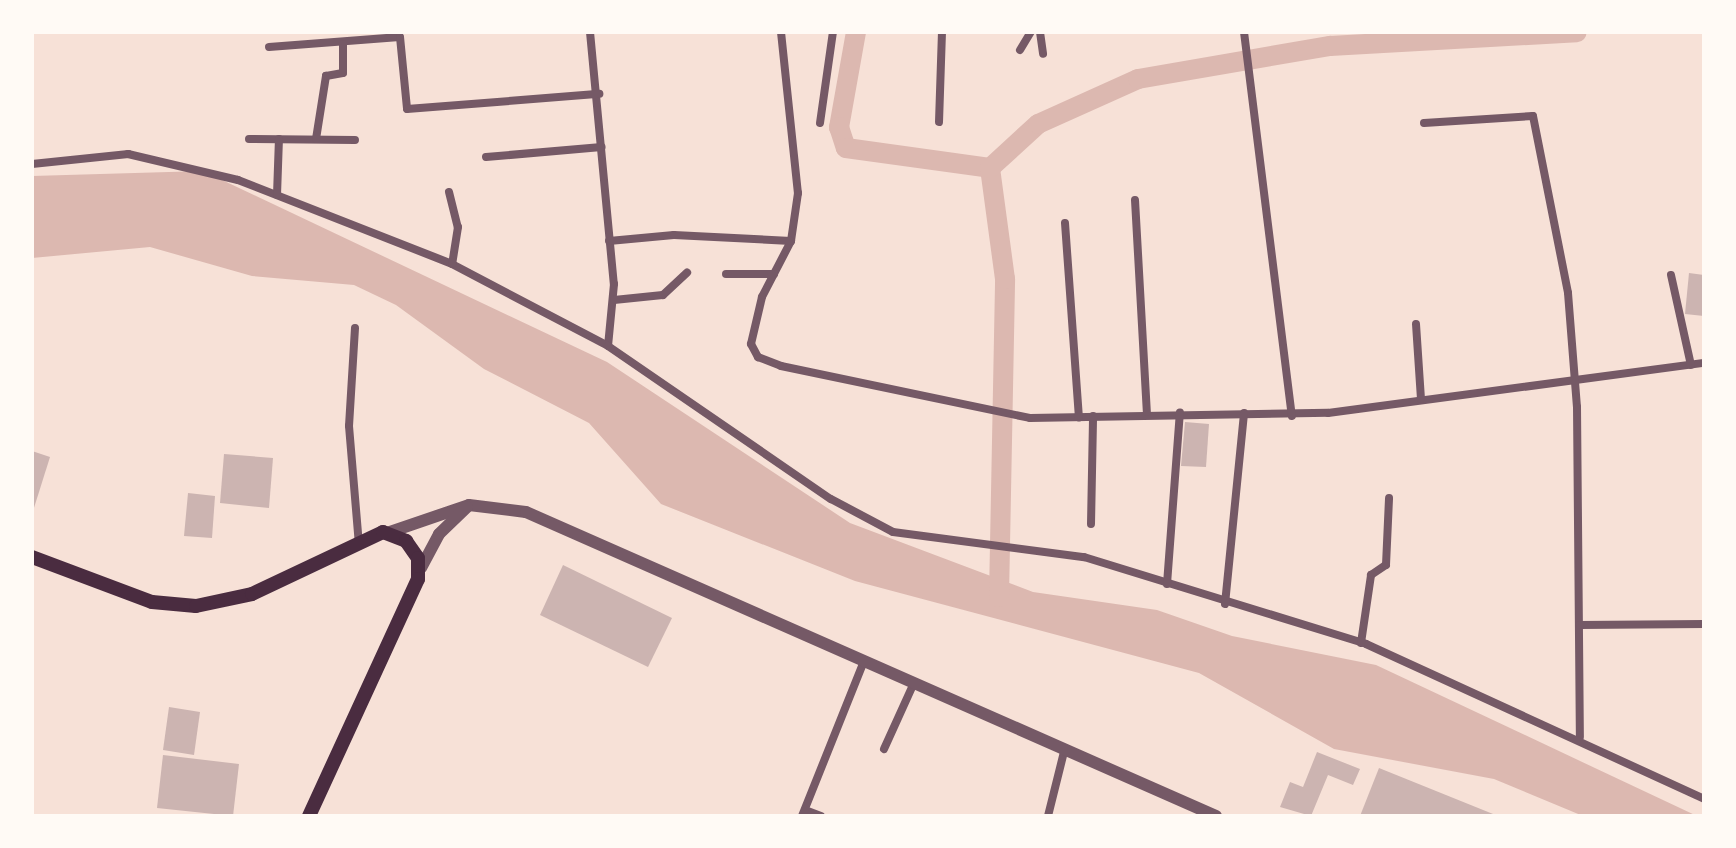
<!DOCTYPE html>
<html>
<head>
<meta charset="utf-8">
<style>
  body { margin:0 }
  #map { position:relative; width:1736px; height:848px; overflow:hidden; background:#f7e1d7; font-family:"IBM Plex Serif",serif }
  div>[style] { position:absolute }
  .water>* { inset:0; background:#dcb8b0 }
  .canal>* { height:20px; margin:-10px; padding:0 10px; transform-origin:10px; border-radius:10px; background:#dcb8b0 }
  .building>* { inset:0; background:#ccb4b1 }
  .minor>* { height:8px; margin:-4px; padding:0 4px; transform-origin:4px; border-radius:4px; background:#755966 }
  .tertiary>* { height:12px; margin:-6px; padding:0 6px; transform-origin:6px; border-radius:6px; background:#755966 }
  .secondary>* { height:14px; margin:-7px; padding:0 7px; transform-origin:7px; border-radius:7px; background:#4a2c40 }
  span { translate:-50% -50%; white-space:nowrap; text-align:center; line-height:1.15; -webkit-text-stroke:8px #fffaf5; paint-order:stroke }
  .frame { position:absolute; inset:0; border:34px solid #fffaf5; pointer-events:none }
</style>
</head>
<body>
<div id="map">
  <div class="water">
    <div style="clip-path:polygon(203px 171px,607px 362px,850px 523px,1033px 592px,1157px 610px,1232px 636px,1376px 665px,1697px 816px,1583px 816px,1494px 779px,1334px 749px,1199px 673px,855px 581px,661px 504px,589px 423px,484px 369px,396px 305px,354px 285px,252px 276px,150px 247px,32px 258px,32px 176px)"></div>
  </div>
  <div class="canal">
    <div style="left:856px;top:32px;width:97px;rotate:100.1deg"></div>
    <div style="left:839px;top:127px;width:22px;rotate:72deg"></div>
    <div style="left:846px;top:148px;width:145px;rotate:7.9deg"></div>
    <div style="left:999px;top:597px;width:318px;rotate:-88.9deg"></div>
    <div style="left:1005px;top:279px;width:112px;rotate:-97.7deg"></div>
    <div style="left:990px;top:168px;width:65px;rotate:-42.5deg"></div>
    <div style="left:1038px;top:124px;width:110px;rotate:-24.2deg"></div>
    <div style="left:1138px;top:79px;width:195px;rotate:-9.8deg"></div>
    <div style="left:1330px;top:46px;width:247px;rotate:-3.2deg"></div>
  </div>
  <div class="building">
    <div style="clip-path:polygon(1689px 273px,1704px 275px,1704px 316px,1685px 314px)"></div>
    <div style="clip-path:polygon(1185px 422px,1209px 424px,1206px 467px,1181px 466px)"></div>
    <div style="clip-path:polygon(32px 451px,50px 457px,33px 511px,32px 511px)"></div>
    <div style="clip-path:polygon(224px 454px,273px 458px,269px 508px,220px 503px)"></div>
    <div style="clip-path:polygon(188px 493px,215px 496px,212px 538px,184px 536px)"></div>
    <div style="clip-path:polygon(563px 565px,672px 618px,648px 667px,540px 615px)"></div>
    <div style="clip-path:polygon(169px 707px,200px 712px,194px 755px,163px 750px)"></div>
    <div style="clip-path:polygon(1317px 752px,1360px 769px,1353px 785px,1328px 775px,1311px 816px,1280px 807px,1290px 782px,1303px 787px)"></div>
    <div style="clip-path:polygon(163px 755px,239px 764px,233px 816px,157px 808px)"></div>
    <div style="clip-path:polygon(1379px 768px,1498px 816px,1360px 816px)"></div>
  </div>
  <div class="minor">
    <div style="left:590px;top:32px;width:253px;rotate:84.6deg"></div>
    <div style="left:614px;top:284px;width:62px;rotate:95.5deg"></div>
    <div style="left:781px;top:32px;width:162px;rotate:84deg"></div>
    <div style="left:798px;top:193px;width:49px;rotate:98.3deg"></div>
    <div style="left:791px;top:241px;width:63px;rotate:117.4deg"></div>
    <div style="left:762px;top:297px;width:48px;rotate:103.2deg"></div>
    <div style="left:751px;top:344px;width:15px;rotate:62deg"></div>
    <div style="left:758px;top:357px;width:25px;rotate:21deg"></div>
    <div style="left:781px;top:366px;width:254px;rotate:11.8deg"></div>
    <div style="left:1030px;top:418px;width:298px;rotate:-1deg"></div>
    <div style="left:1328px;top:413px;width:379px;rotate:-7.6deg"></div>
    <div style="left:1040px;top:32px;width:22px;rotate:82deg"></div>
    <div style="left:1244px;top:32px;width:387px;rotate:82.9deg"></div>
    <div style="left:269px;top:47px;width:131px;rotate:-4.4deg"></div>
    <div style="left:400px;top:37px;width:72px;rotate:84.4deg"></div>
    <div style="left:407px;top:109px;width:193px;rotate:-4.5deg"></div>
    <div style="left:1020px;top:50px;width:21px;rotate:-59deg"></div>
    <div style="left:939px;top:122px;width:90px;rotate:-88.1deg"></div>
    <div style="left:820px;top:123px;width:92px;rotate:-81.9deg"></div>
    <div style="left:1424px;top:123px;width:109px;rotate:-3.7deg"></div>
    <div style="left:1533px;top:116px;width:180px;rotate:78.8deg"></div>
    <div style="left:1568px;top:293px;width:114px;rotate:85.5deg"></div>
    <div style="left:1577px;top:407px;width:330px;rotate:89.5deg"></div>
    <div style="left:249px;top:139px;width:106px;rotate:0.5deg"></div>
    <div style="left:316px;top:139px;width:64px;rotate:-81deg"></div>
    <div style="left:326px;top:76px;width:17px;rotate:-10deg"></div>
    <div style="left:343px;top:73px;width:29px;rotate:-90deg"></div>
    <div style="left:486px;top:157px;width:116px;rotate:-4.9deg"></div>
    <div style="left:32px;top:164px;width:97px;rotate:-5.9deg"></div>
    <div style="left:128px;top:154px;width:113px;rotate:13.3deg"></div>
    <div style="left:238px;top:180px;width:230px;rotate:21.4deg"></div>
    <div style="left:452px;top:264px;width:176px;rotate:27.7deg"></div>
    <div style="left:608px;top:346px;width:270px;rotate:34.5deg"></div>
    <div style="left:831px;top:499px;width:70px;rotate:28deg"></div>
    <div style="left:893px;top:532px;width:193px;rotate:7.5deg"></div>
    <div style="left:1084px;top:557px;width:295px;rotate:17.1deg"></div>
    <div style="left:1366px;top:644px;width:372px;rotate:24.6deg"></div>
    <div style="left:449px;top:192px;width:36px;rotate:76deg"></div>
    <div style="left:458px;top:227px;width:37px;rotate:99deg"></div>
    <div style="left:277px;top:195px;width:56px;rotate:-88deg"></div>
    <div style="left:1135px;top:200px;width:212px;rotate:86.8deg"></div>
    <div style="left:1065px;top:223px;width:195px;rotate:85.9deg"></div>
    <div style="left:609px;top:241px;width:65px;rotate:-5.3deg"></div>
    <div style="left:674px;top:235px;width:117px;rotate:2.9deg"></div>
    <div style="left:726px;top:274px;width:48px"></div>
    <div style="left:1671px;top:275px;width:92px;rotate:77.5deg"></div>
    <div style="left:614px;top:300px;width:49px;rotate:-5.8deg"></div>
    <div style="left:663px;top:295px;width:33px;rotate:-43deg"></div>
    <div style="left:1416px;top:324px;width:75px;rotate:86.2deg"></div>
    <div style="left:355px;top:328px;width:98px;rotate:93.5deg"></div>
    <div style="left:349px;top:426px;width:119px;rotate:85.2deg"></div>
    <div style="left:1091px;top:524px;width:108px;rotate:-88.9deg"></div>
    <div style="left:1167px;top:584px;width:172px;rotate:-85.7deg"></div>
    <div style="left:1225px;top:604px;width:192px;rotate:-84.3deg"></div>
    <div style="left:1580px;top:625px;width:124px;rotate:-0.5deg"></div>
    <div style="left:1361px;top:643px;width:69px;rotate:-81.6deg"></div>
    <div style="left:1371px;top:575px;width:18px;rotate:-34deg"></div>
    <div style="left:1386px;top:565px;width:67px;rotate:-87.4deg"></div>
    <div style="left:884px;top:749px;width:72px;rotate:-65.6deg"></div>
    <div style="left:805px;top:810px;width:17px;rotate:21deg"></div>
    <div style="left:802px;top:816px;width:167px;rotate:-68.2deg"></div>
    <div style="left:1048px;top:816px;width:70px;rotate:-76deg"></div>
  </div>
  <div class="tertiary">
    <div style="left:390px;top:532px;width:83px;rotate:-18.9deg"></div>
    <div style="left:469px;top:505px;width:57px;rotate:7deg"></div>
    <div style="left:526px;top:512px;width:754px;rotate:23.78deg"></div>
    <div style="left:421px;top:568px;width:38px;rotate:-62deg"></div>
    <div style="left:439px;top:534px;width:39px;rotate:-44deg"></div>
  </div>
  <div class="secondary">
    <div style="left:32px;top:557px;width:128px;rotate:20.6deg"></div>
    <div style="left:152px;top:602px;width:44px;rotate:5.2deg"></div>
    <div style="left:196px;top:606px;width:57px;rotate:-12.1deg"></div>
    <div style="left:252px;top:594px;width:145px;rotate:-25.3deg"></div>
    <div style="left:383px;top:532px;width:25px;rotate:21deg"></div>
    <div style="left:406px;top:541px;width:21px;rotate:55deg"></div>
    <div style="left:418px;top:558px;width:21px;rotate:90deg"></div>
    <div style="left:418px;top:579px;width:261px;rotate:114.7deg"></div>
  </div>
  <div class="frame"></div>
</div>
</body>
</html>
